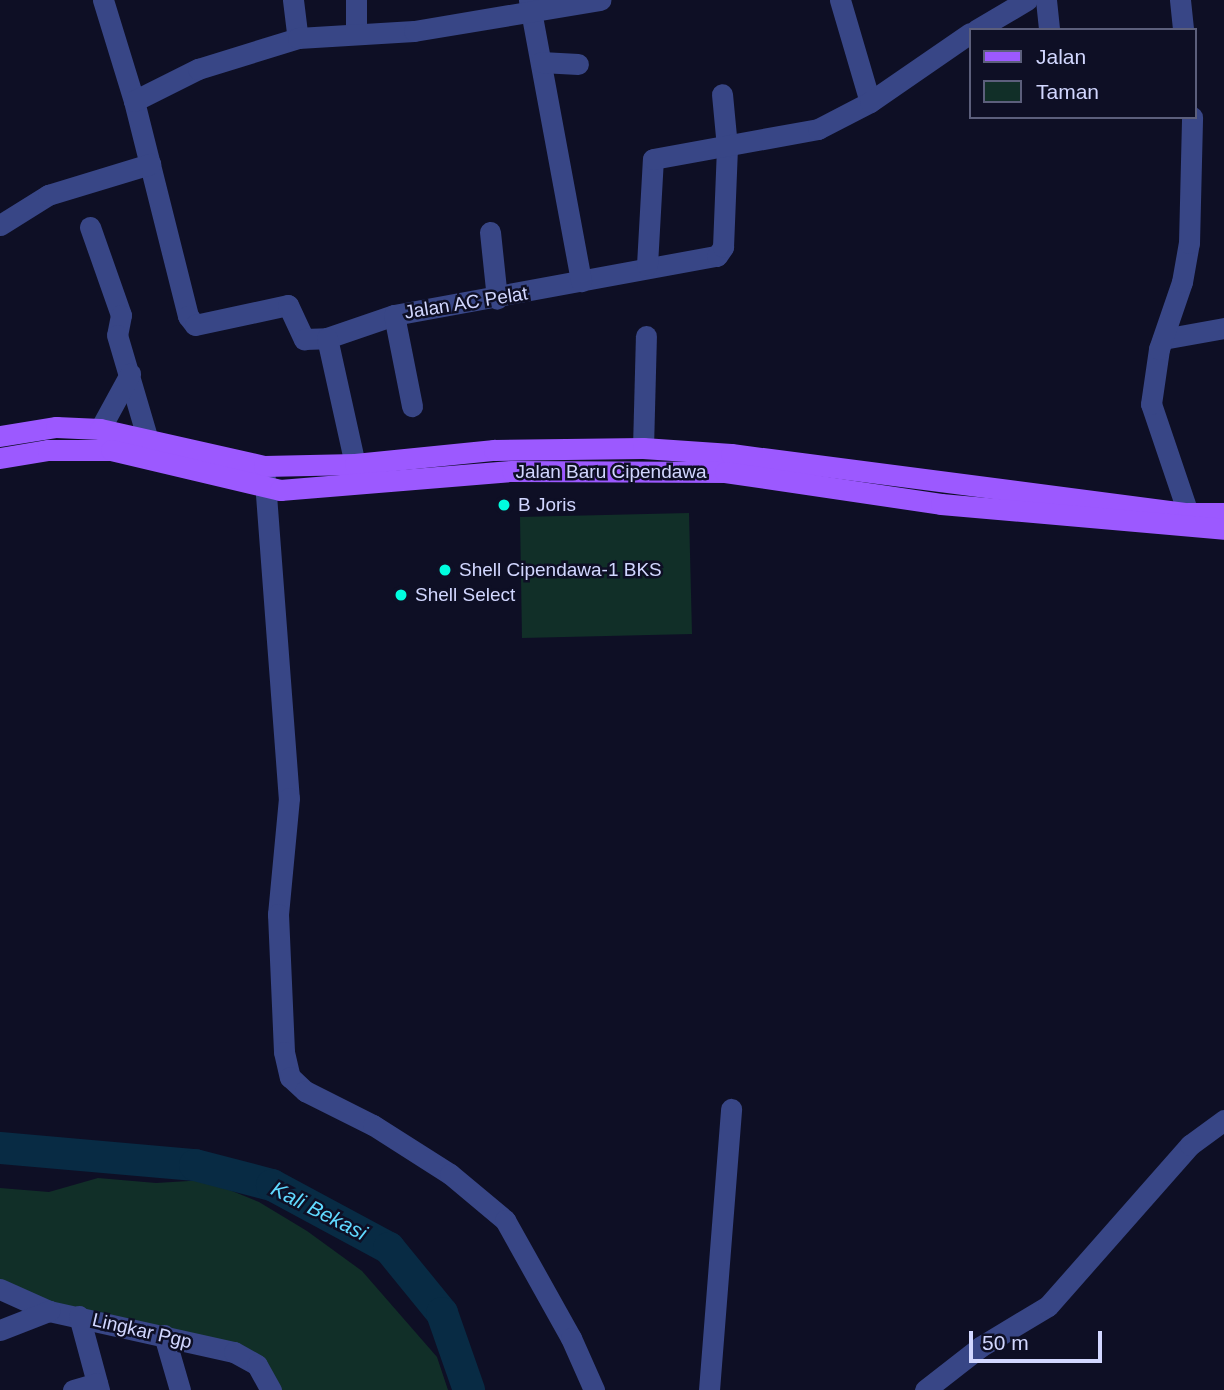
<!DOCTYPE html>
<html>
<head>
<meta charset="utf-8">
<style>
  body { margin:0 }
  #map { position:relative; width:1224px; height:1390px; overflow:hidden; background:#0e0f25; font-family:Helvetica,sans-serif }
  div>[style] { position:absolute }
  .green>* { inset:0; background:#112f28 }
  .river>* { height:32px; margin:-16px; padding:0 16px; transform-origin:16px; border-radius:16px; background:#082b44 }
  .minor>* { height:21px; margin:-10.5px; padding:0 10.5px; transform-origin:10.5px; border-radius:10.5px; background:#384686 }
  .major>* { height:21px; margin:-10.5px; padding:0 10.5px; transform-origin:10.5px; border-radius:10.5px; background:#9c59ff }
  .dots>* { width:19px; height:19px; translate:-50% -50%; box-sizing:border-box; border:4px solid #0e0f25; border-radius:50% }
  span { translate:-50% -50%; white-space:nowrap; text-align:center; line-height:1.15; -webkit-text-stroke:5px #0e0f25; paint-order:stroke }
  .street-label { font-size:19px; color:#d2d7ff }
  .poi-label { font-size:19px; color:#d2d7ff }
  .left { translate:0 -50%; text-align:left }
  .water-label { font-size:21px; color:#60d9ff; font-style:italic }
  .legend { position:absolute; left:969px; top:28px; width:228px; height:91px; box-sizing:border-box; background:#0e0f25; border:2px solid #5c5f7c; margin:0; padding:9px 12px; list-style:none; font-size:21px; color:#d2d7ff }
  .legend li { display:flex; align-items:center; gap:14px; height:35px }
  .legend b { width:35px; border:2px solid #5c5f7c }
  .scale { position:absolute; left:969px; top:1331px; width:133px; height:32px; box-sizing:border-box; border:4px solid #d2d7ff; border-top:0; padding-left:9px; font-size:21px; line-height:24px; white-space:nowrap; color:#d2d7ff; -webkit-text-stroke:5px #0e0f25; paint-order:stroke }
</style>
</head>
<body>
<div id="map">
  <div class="green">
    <div style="clip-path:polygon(689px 513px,692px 634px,522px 638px,520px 517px)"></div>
    <div style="clip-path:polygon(98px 1178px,156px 1183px,205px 1180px,259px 1202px,307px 1231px,362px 1271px,437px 1357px,448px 1390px,271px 1390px,257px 1365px,0 1289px,0 1188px,49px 1192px)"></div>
  </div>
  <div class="river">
    <div style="left:0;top:1148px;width:196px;rotate:5deg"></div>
    <div style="left:195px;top:1165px;width:80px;rotate:14.6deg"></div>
    <div style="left:272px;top:1185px;width:133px;rotate:28.3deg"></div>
    <div style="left:389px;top:1248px;width:84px;rotate:50.8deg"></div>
    <div style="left:442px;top:1313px;width:82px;rotate:70.7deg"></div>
  </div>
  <div class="minor">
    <div style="left:103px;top:0;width:106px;rotate:72.9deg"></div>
    <div style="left:134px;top:101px;width:222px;rotate:75.9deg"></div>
    <div style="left:188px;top:316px;width:11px;rotate:52deg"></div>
    <div style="left:195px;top:325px;width:95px;rotate:-12.1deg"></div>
    <div style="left:288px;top:305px;width:38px;rotate:65deg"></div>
    <div style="left:304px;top:339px;width:23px;rotate:-2deg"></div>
    <div style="left:327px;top:338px;width:71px;rotate:-18.9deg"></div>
    <div style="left:394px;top:315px;width:328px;rotate:-10.4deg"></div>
    <div style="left:717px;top:256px;width:11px;rotate:-56deg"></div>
    <div style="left:723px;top:247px;width:100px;rotate:-87.7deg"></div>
    <div style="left:727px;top:147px;width:53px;rotate:-95.4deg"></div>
    <div style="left:293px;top:0;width:38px;rotate:83deg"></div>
    <div style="left:356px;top:0;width:31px;rotate:90deg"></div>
    <div style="left:529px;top:0;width:286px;rotate:79.5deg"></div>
    <div style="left:840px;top:0;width:106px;rotate:73.6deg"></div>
    <div style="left:1046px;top:0;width:30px;rotate:84deg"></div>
    <div style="left:1180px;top:0;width:30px;rotate:84deg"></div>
    <div style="left:976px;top:30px;width:59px;rotate:-30.5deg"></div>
    <div style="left:541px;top:62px;width:37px;rotate:3deg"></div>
    <div style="left:134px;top:101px;width:72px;rotate:-26.6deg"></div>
    <div style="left:198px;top:69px;width:105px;rotate:-17.2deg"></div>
    <div style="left:298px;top:38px;width:116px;rotate:-3.5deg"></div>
    <div style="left:414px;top:31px;width:189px;rotate:-9.5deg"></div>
    <div style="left:0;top:225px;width:57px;rotate:-32deg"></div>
    <div style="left:48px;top:195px;width:107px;rotate:-16.9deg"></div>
    <div style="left:90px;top:227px;width:93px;rotate:70.6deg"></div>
    <div style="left:121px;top:315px;width:20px;rotate:101deg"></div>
    <div style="left:117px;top:335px;width:109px;rotate:73.6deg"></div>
    <div style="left:490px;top:232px;width:67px;rotate:84deg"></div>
    <div style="left:647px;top:265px;width:106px;rotate:-86.8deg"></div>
    <div style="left:653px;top:159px;width:168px;rotate:-10.3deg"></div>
    <div style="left:818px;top:129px;width:59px;rotate:-27.4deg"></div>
    <div style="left:870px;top:102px;width:121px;rotate:-34.6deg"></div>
    <div style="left:394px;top:315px;width:93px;rotate:78.8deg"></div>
    <div style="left:327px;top:338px;width:129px;rotate:77.5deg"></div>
    <div style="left:1163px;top:339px;width:62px;rotate:-10.2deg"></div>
    <div style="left:100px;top:429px;width:63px;rotate:-61.4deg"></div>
    <div style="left:643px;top:448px;width:112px;rotate:-88.5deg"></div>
    <div style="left:264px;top:468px;width:331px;rotate:85.7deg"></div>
    <div style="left:289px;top:798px;width:117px;rotate:95.4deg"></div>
    <div style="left:278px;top:914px;width:138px;rotate:87.5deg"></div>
    <div style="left:284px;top:1052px;width:26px;rotate:77deg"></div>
    <div style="left:290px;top:1077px;width:21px;rotate:43deg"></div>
    <div style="left:305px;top:1091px;width:76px;rotate:26.6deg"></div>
    <div style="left:373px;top:1125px;width:91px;rotate:32.5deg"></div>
    <div style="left:450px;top:1174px;width:72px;rotate:39.9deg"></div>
    <div style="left:505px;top:1220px;width:135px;rotate:60.8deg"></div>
    <div style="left:571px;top:1338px;width:57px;rotate:66.1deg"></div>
    <div style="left:1188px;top:513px;width:115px;rotate:-108.7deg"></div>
    <div style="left:1151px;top:404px;width:56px;rotate:-81.7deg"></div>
    <div style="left:1159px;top:349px;width:71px;rotate:-71.1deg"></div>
    <div style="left:1182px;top:282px;width:40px;rotate:-80deg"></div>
    <div style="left:1189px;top:243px;width:126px;rotate:-88.6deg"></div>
    <div style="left:0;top:1289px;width:54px;rotate:24.2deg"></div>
    <div style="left:49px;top:1311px;width:189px;rotate:12.5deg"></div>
    <div style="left:234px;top:1352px;width:26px;rotate:29deg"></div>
    <div style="left:257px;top:1365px;width:29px;rotate:61deg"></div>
    <div style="left:79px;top:1316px;width:77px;rotate:74.9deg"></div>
    <div style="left:0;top:1330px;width:53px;rotate:-21.2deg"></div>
    <div style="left:164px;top:1335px;width:57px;rotate:73.8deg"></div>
    <div style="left:73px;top:1390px;width:25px;rotate:-16deg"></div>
    <div style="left:709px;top:1390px;width:282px;rotate:-85.5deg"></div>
    <div style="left:925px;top:1390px;width:70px;rotate:-38deg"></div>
    <div style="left:980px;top:1347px;width:79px;rotate:-31.1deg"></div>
    <div style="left:1048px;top:1306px;width:215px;rotate:-48.6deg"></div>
    <div style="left:1190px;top:1145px;width:42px;rotate:-36.3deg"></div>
  </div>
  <div class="major">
    <div style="left:0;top:436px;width:57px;rotate:-9.1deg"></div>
    <div style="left:56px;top:427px;width:44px;rotate:2.6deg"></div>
    <div style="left:100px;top:429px;width:168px;rotate:12.7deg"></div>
    <div style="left:264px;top:466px;width:91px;rotate:-1.3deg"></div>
    <div style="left:355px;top:464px;width:140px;rotate:-5.8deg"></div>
    <div style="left:494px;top:450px;width:149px;rotate:-0.8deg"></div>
    <div style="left:643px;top:448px;width:88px;rotate:3.9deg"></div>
    <div style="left:731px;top:454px;width:461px;rotate:7.4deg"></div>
    <div style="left:1188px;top:513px;width:36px"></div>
    <div style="left:0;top:458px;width:49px;rotate:-9.5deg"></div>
    <div style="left:48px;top:450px;width:63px"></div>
    <div style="left:111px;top:450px;width:174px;rotate:13.3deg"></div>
    <div style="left:280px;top:490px;width:233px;rotate:-4.7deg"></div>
    <div style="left:512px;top:471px;width:213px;rotate:0.3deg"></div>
    <div style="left:725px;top:472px;width:218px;rotate:8.4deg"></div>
    <div style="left:941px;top:504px;width:284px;rotate:5deg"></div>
  </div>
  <div class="dots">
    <div style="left:504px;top:505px;background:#00fddf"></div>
    <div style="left:445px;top:570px;background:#00fddf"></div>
    <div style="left:401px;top:595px;background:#00fddf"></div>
  </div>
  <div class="street-label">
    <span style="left:466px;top:303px;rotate:-9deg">Jalan AC Pelat</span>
    <span style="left:611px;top:472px">Jalan Baru Cipendawa</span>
    <span style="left:142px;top:1331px;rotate:13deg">Lingkar Pgp</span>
  </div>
  <div class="poi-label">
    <span class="left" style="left:518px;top:505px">B Joris</span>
    <span class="left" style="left:459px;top:570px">Shell Cipendawa-1 BKS</span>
    <span class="left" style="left:415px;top:595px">Shell Select</span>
  </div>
  <div class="water-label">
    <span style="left:319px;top:1211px;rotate:27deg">Kali Bekasi</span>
  </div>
  <ul class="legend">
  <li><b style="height:9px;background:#9c59ff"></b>Jalan</li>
  <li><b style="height:19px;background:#112f28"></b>Taman</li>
  </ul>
  <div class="scale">50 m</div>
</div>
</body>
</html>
